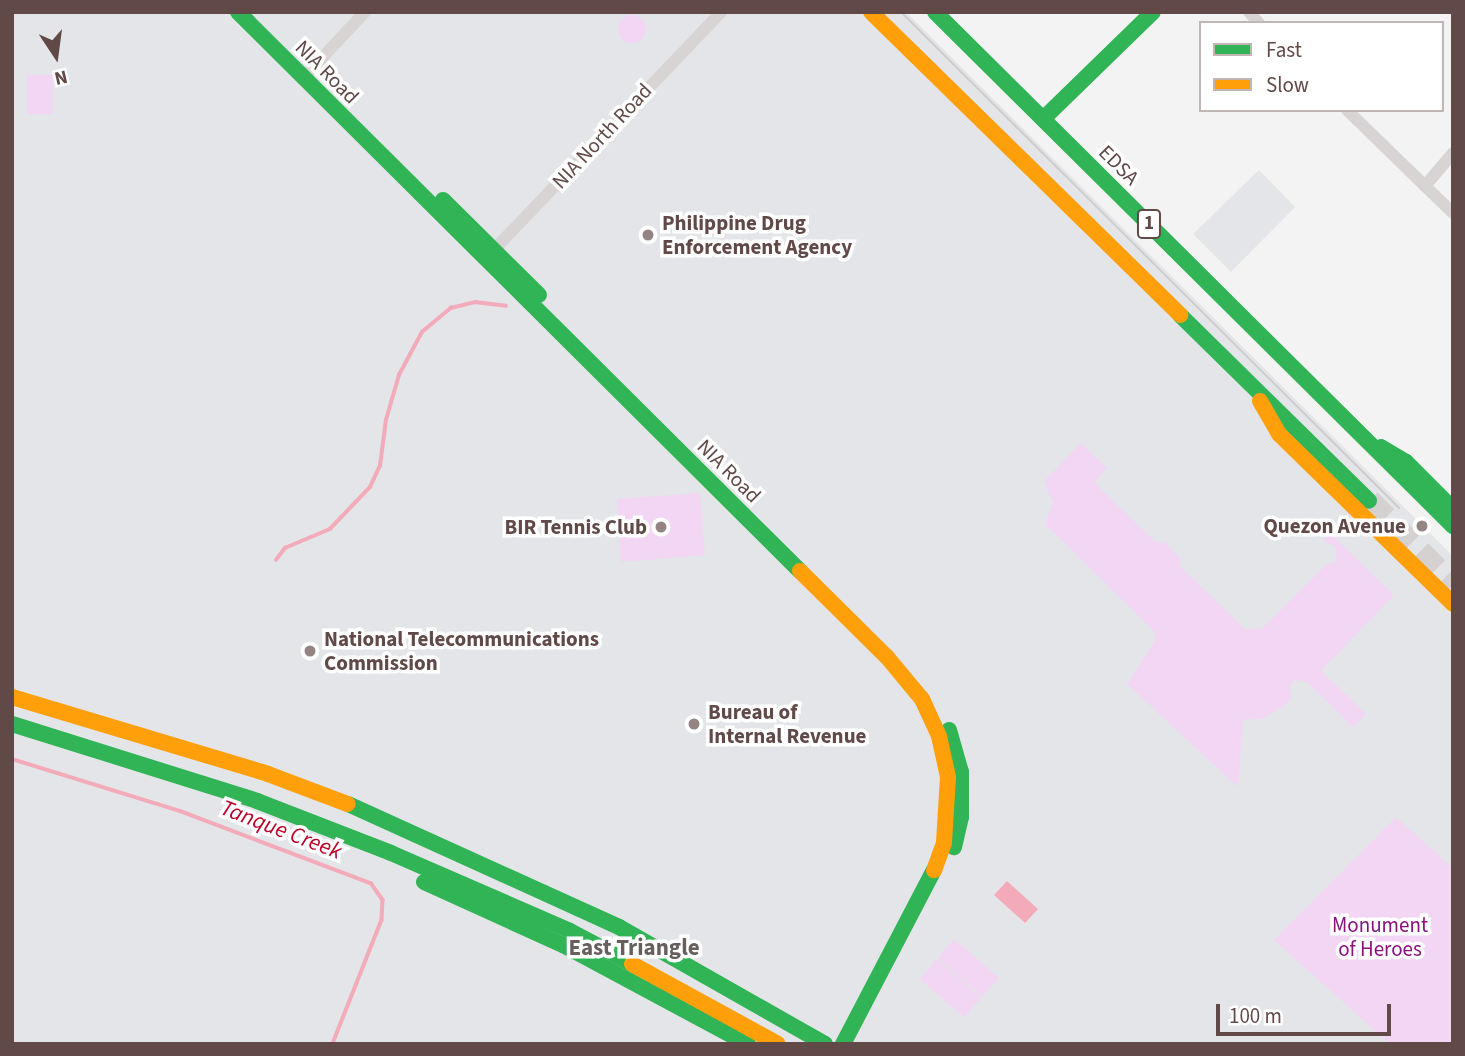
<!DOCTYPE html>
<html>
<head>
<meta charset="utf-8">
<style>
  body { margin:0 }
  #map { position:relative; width:1465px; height:1056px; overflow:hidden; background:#f3f3f3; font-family:"Source Sans 3",sans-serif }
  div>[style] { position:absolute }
  .commercial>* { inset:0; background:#e3e5e8 }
  .green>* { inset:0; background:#f2d6f3 }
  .round { border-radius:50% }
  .water>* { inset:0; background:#f3aab9 }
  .stream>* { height:3.5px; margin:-1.75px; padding:0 1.75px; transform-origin:1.75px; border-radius:1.75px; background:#f3aab9 }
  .highway-tunnel>* { height:24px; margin-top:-12px; transform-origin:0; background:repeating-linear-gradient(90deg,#d6d1d1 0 24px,transparent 0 36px) }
  .street>* { height:12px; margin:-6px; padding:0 6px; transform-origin:6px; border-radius:6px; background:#d9d4d4 }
  .fast>* { height:16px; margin:-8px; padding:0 8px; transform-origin:8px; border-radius:8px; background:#30b455 }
  .slow>* { height:16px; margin:-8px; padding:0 8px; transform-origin:8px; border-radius:8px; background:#ff9f0a }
  .tram>* { height:2px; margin:-1px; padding:0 1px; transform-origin:1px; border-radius:1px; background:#cfcccc }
  .dots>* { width:19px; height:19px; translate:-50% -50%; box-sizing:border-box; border:4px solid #fff; border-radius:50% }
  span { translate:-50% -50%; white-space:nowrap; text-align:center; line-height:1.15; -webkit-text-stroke:7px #fff; paint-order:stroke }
  .shield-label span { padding:2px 5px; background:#fff; border:2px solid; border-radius:5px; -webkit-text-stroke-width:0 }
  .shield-label { font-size:19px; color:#614948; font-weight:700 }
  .street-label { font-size:21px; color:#614948 }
  .poi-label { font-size:21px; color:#614948; font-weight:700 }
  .left { translate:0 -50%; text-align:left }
  .right { translate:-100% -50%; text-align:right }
  .park-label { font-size:21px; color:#8a1180 }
  .water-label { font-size:23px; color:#ba0229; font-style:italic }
  .neighbourhood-label { font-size:23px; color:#675f5e; font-weight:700 }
  .frame { position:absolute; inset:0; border:14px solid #614948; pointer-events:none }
  .legend { position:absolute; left:1199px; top:21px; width:245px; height:91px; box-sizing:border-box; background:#fff; border:2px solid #c0b6b6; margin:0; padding:9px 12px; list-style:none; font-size:21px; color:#614948 }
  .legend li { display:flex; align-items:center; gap:14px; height:35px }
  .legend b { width:35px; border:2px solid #c0b6b6 }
  .north { position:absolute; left:21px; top:21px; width:70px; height:70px; -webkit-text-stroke:5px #fff; paint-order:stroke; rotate:167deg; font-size:19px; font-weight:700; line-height:28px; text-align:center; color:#614948 }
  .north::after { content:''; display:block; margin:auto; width:24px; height:32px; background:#614948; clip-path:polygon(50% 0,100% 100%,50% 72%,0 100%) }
  .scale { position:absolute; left:1216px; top:1004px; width:175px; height:32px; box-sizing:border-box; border:4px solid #614948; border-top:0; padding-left:9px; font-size:21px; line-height:24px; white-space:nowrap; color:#614948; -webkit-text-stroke:5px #fff; paint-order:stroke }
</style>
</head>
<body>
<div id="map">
  <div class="commercial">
    <div style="clip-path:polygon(12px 12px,906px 12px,1453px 556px,1453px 1044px,12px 1044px)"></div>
    <div style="clip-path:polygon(1259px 170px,1295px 207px,1231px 272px,1193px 234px)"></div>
  </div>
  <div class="green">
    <div class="round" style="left:618px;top:15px;width:28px;height:28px"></div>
    <div style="clip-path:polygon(27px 75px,53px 75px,53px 114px,27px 114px)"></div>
    <div style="clip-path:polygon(1081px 443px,1107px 468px,1094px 482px,1156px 543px,1165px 542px,1180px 558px,1180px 566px,1245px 629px,1262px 629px,1326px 565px,1337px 561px,1336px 547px,1323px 541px,1330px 533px,1394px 595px,1321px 671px,1366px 714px,1353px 727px,1307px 682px,1295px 680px,1289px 686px,1292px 698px,1284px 706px,1264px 718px,1243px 720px,1238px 787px,1127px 684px,1156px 639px,1154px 631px,1045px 524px,1053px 503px,1044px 481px)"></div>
    <div style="clip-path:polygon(700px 493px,705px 555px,621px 562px,617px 499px)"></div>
    <div style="clip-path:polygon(1396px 817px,1453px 868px,1453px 1044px,1390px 1044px,1274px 940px)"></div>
    <div style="clip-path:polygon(954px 939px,999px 978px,982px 997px,938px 958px)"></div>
    <div style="clip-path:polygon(937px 959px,981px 998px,964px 1017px,920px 979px)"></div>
  </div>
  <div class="water">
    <div style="clip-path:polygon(1007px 881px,1038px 909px,1025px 923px,994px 895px)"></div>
  </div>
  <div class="stream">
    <div style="left:276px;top:560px;width:15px;rotate:-53deg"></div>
    <div style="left:285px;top:548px;width:49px;rotate:-22.9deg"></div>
    <div style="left:330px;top:529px;width:58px;rotate:-46.4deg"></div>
    <div style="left:370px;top:487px;width:23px;rotate:-65deg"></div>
    <div style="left:380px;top:466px;width:46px;rotate:-82.6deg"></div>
    <div style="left:386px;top:420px;width:47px;rotate:-73.9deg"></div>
    <div style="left:399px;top:375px;width:49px;rotate:-61.9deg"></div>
    <div style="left:422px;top:332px;width:38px;rotate:-40deg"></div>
    <div style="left:451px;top:308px;width:25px;rotate:-14deg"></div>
    <div style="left:475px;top:302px;width:31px;rotate:7deg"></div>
    <div style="left:12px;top:759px;width:176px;rotate:17.2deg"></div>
    <div style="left:180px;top:811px;width:204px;rotate:20.7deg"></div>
    <div style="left:371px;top:883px;width:21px;rotate:55deg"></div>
    <div style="left:383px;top:900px;width:20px;rotate:93deg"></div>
    <div style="left:382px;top:920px;width:133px;rotate:111.6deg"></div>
  </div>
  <div class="highway-tunnel">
    <div style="left:1369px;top:501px;width:119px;rotate:45deg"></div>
  </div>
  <div class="street">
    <div style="left:1249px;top:12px;width:15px;rotate:48deg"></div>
    <div style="left:303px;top:78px;width:91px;rotate:-46.8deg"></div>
    <div style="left:1347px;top:110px;width:148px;rotate:44.2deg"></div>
    <div style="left:1425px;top:186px;width:43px;rotate:-49.7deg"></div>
    <div style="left:489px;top:255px;width:336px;rotate:-46.3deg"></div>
  </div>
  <div class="fast">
    <div style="left:238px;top:12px;width:793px;rotate:44.85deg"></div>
    <div style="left:935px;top:12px;width:730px;rotate:44.78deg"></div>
    <div style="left:1043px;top:119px;width:153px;rotate:-44.2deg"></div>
    <div style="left:443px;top:200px;width:135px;rotate:44.7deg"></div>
    <div style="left:1180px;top:315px;width:265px;rotate:44.5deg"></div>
    <div style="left:1381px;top:447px;width:29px;rotate:31deg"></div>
    <div style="left:1406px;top:462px;width:61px;rotate:45deg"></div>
    <div style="left:12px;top:724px;width:257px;rotate:17.4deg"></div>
    <div style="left:257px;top:801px;width:144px;rotate:21.2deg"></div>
    <div style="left:391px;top:853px;width:195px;rotate:23.5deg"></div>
    <div style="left:570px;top:931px;width:70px;rotate:28deg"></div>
    <div style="left:949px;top:730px;width:44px;rotate:74.1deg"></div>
    <div style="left:961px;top:772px;width:45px;rotate:90deg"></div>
    <div style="left:961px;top:817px;width:31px;rotate:103deg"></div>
    <div style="left:348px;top:804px;width:298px;rotate:24.4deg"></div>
    <div style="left:619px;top:927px;width:237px;rotate:29.6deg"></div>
    <div style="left:424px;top:882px;width:153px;rotate:24.4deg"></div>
    <div style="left:563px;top:945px;width:210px;rotate:28.2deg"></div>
    <div style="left:843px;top:1044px;width:196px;rotate:-62.4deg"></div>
  </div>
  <div class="slow">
    <div style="left:871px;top:12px;width:433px;rotate:44.4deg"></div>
    <div style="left:1260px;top:401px;width:38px;rotate:60deg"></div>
    <div style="left:1279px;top:434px;width:243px;rotate:44.3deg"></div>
    <div style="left:800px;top:571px;width:122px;rotate:44.7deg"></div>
    <div style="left:887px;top:657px;width:55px;rotate:50.2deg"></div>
    <div style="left:922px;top:699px;width:41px;rotate:65.3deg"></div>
    <div style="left:939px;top:736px;width:42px;rotate:77.6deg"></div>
    <div style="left:948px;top:777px;width:66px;rotate:93.5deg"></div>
    <div style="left:944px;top:843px;width:29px;rotate:110deg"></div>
    <div style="left:12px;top:697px;width:267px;rotate:16.7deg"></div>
    <div style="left:268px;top:774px;width:85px;rotate:20.6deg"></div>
    <div style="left:632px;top:964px;width:166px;rotate:28.7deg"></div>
  </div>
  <div class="tram">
    <div style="left:901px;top:12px;width:703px;rotate:44.88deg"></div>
  </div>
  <div class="dots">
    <div style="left:648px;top:235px;background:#948484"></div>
    <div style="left:1422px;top:526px;background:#948484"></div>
    <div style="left:661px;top:527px;background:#948484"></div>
    <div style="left:310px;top:651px;background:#948484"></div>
    <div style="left:694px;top:724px;background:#948484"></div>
  </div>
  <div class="shield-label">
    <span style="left:1149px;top:224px">1</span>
  </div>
  <div class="street-label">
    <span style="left:327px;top:72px;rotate:45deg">NIA Road</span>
    <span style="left:602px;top:136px;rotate:-47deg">NIA North Road</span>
    <span style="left:1119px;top:165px;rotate:45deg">EDSA</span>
    <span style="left:729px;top:471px;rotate:45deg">NIA Road</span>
  </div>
  <div class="poi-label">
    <span class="left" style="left:662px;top:235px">Philippine Drug<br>Enforcement Agency</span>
    <span class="right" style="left:1406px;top:526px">Quezon Avenue</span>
    <span class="right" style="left:647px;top:527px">BIR Tennis Club</span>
    <span class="left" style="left:324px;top:651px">National Telecommunications<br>Commission</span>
    <span class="left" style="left:708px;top:724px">Bureau of<br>Internal Revenue</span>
  </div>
  <div class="park-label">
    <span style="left:1380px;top:937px">Monument<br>of Heroes</span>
  </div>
  <div class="water-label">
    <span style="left:281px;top:830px;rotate:21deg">Tanque Creek</span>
  </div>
  <div class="neighbourhood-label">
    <span style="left:634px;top:948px">East Triangle</span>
  </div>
  <div class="frame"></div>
  <ul class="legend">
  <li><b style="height:9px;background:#30b455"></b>Fast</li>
  <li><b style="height:9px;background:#ff9f0a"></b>Slow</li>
  </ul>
  <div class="north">N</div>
  <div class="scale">100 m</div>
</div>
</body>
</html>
